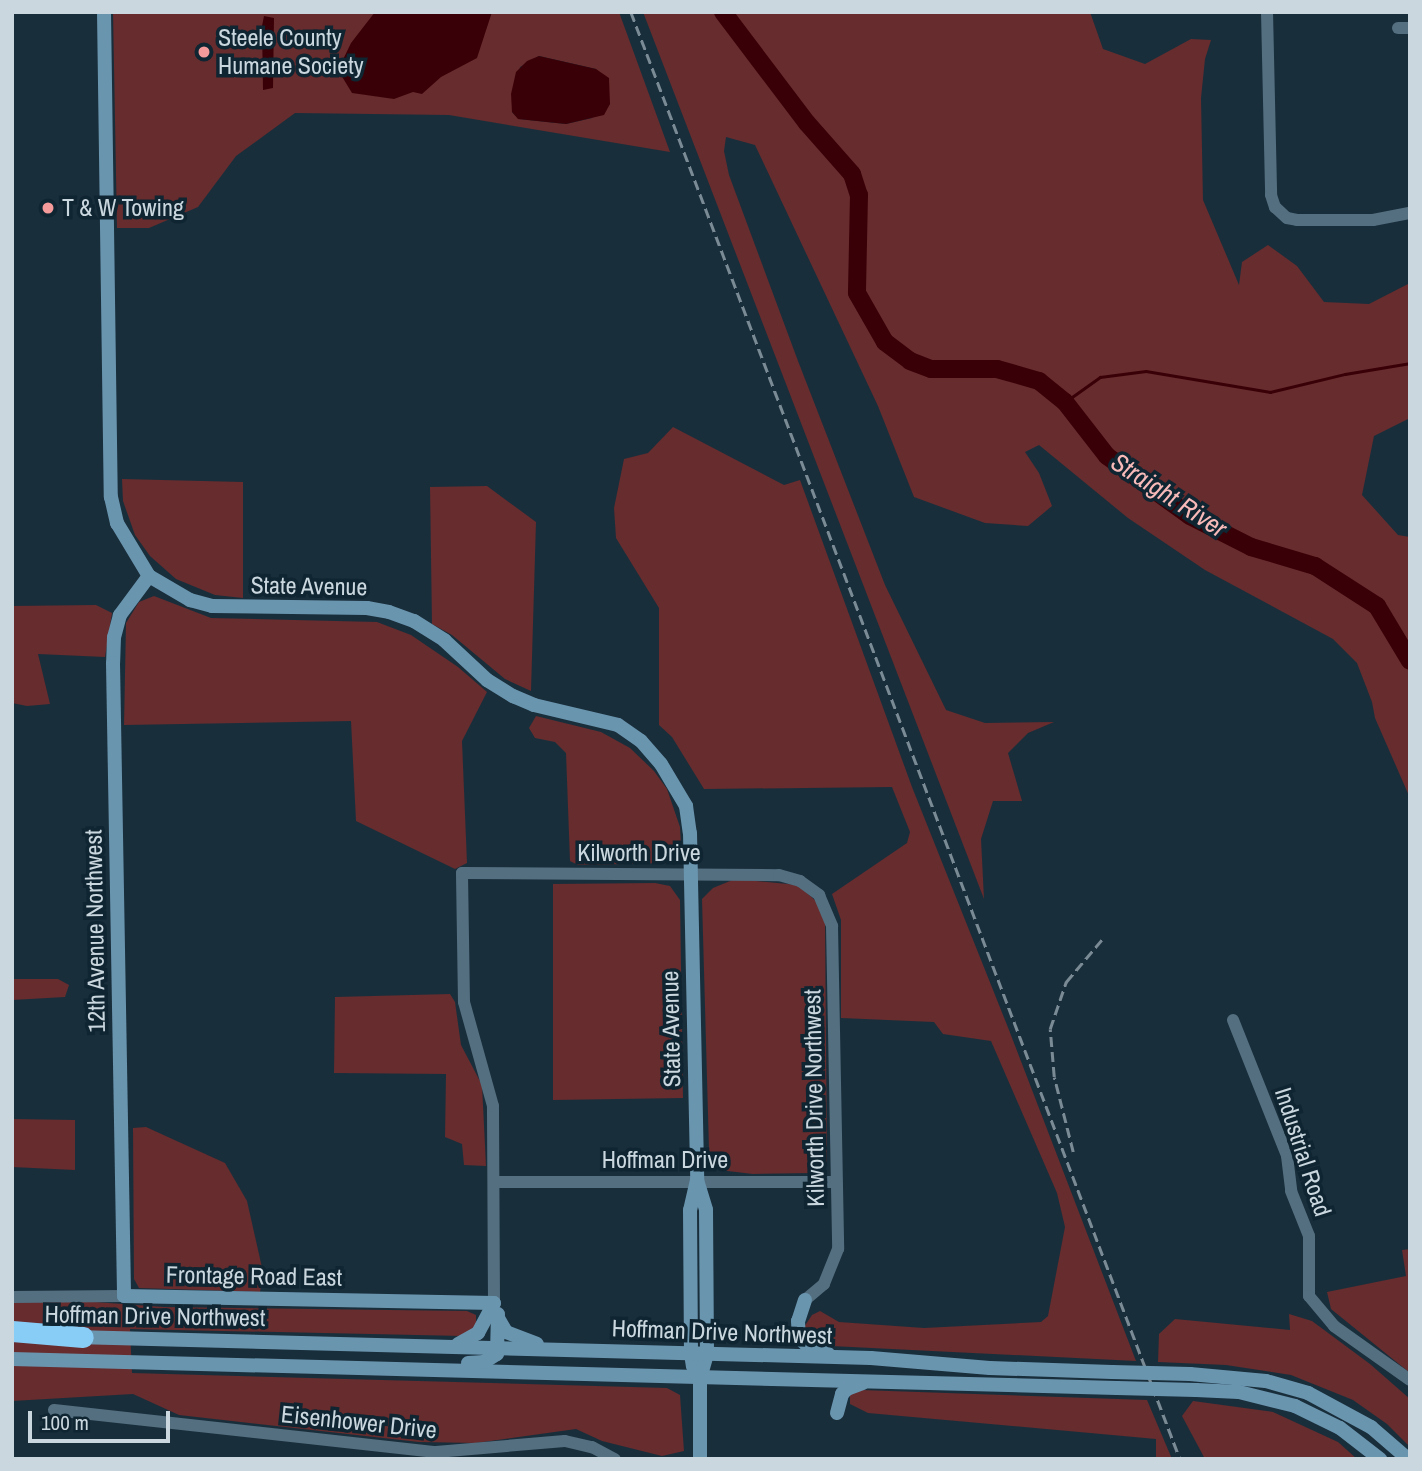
<!DOCTYPE html>
<html>
<head>
<meta charset="utf-8">
<style>
  body { margin:0 }
  #map { position:relative; width:1422px; height:1471px; overflow:hidden; background:#192e3b; font-family:"Archivo Narrow",sans-serif }
  div>[style] { position:absolute }
  .green>* { inset:0; background:#662c2e }
  .water>* { inset:0; background:#3a0007 }
  .stream>* { height:2.5px; margin:-1.25px; padding:0 1.25px; transform-origin:1.25px; border-radius:1.25px; background:#3a0007 }
  .river>* { height:18px; margin:-9px; padding:0 9px; transform-origin:9px; border-radius:9px; background:#3a0007 }
  .street>* { height:12px; margin:-6px; padding:0 6px; transform-origin:6px; border-radius:6px; background:#546f80 }
  .secondary>* { height:14px; margin:-7px; padding:0 7px; transform-origin:7px; border-radius:7px; background:#6a95af }
  .highway>* { height:21px; margin:-10.5px; padding:0 10.5px; transform-origin:10.5px; border-radius:10.5px; background:#88cdf6 }
  .rail>* { height:2.5px; margin-top:-1.25px; transform-origin:0; background:repeating-linear-gradient(90deg,#7a8b95 0 10px,transparent 0 15px) }
  .secondary-bridge>* { height:14px; margin:-7px; padding:0 7px; transform-origin:7px; border-radius:7px; background:#6a95af }
  .dots>* { width:19px; height:19px; translate:-50% -50%; box-sizing:border-box; border:4px solid #0f2531; border-radius:50% }
  span { translate:-50% -50%; white-space:nowrap; text-align:center; line-height:1.15; -webkit-text-stroke:7px #0f2531; paint-order:stroke }
  .poi-label { font-size:24px; color:#cad7df }
  .left { translate:0 -50%; text-align:left }
  .street-label { font-size:24px; color:#cad7df }
  .water-label { font-size:26px; color:#f8bab9; font-style:italic }
  .frame { position:absolute; inset:0; border:14px solid #cad7df; pointer-events:none }
  .scale { position:absolute; left:28px; top:1411px; width:142px; height:32px; box-sizing:border-box; border:4px solid #cad7df; border-top:0; padding-left:9px; font-size:21px; line-height:24px; white-space:nowrap; color:#cad7df; -webkit-text-stroke:5px #0f2531; paint-order:stroke }
</style>
</head>
<body>
<div id="map">
  <div class="green">
    <div style="clip-path:polygon(evenodd,113px 12px,619px 12px,670px 152px,449px 115px,295px 113px,236px 156px,198px 207px,149px 228px,117px 228px,113px 12px,539px 56px,596px 69px,610px 104px,592px 118px,566px 124px,519px 119px,512px 112px,520px 67px,539px 56px)"></div>
    <div style="clip-path:polygon(643px 12px,1090px 12px,1103px 49px,1145px 64px,1191px 39px,1211px 40px,1205px 59px,1201px 98px,1203px 200px,1239px 285px,1242px 262px,1268px 245px,1297px 266px,1324px 302px,1369px 304px,1410px 283px,1410px 418px,1374px 436px,1362px 495px,1398px 535px,1410px 537px,1410px 798px,1375px 718px,1372px 702px,1357px 663px,1333px 639px,1205px 570px,1128px 518px,1039px 445px,1025px 452px,1039px 473px,1052px 506px,1028px 526px,985px 523px,914px 497px,878px 406px,755px 145px,726px 137px,724px 151px,729px 175px,798px 361px,885px 585px,946px 710px,985px 723px,1054px 722px,1028px 733px,1008px 753px,1022px 801px,993px 801px,981px 839px,984px 899px)"></div>
    <div style="clip-path:polygon(673px 427px,784px 485px,800px 480px,912px 787px,1009px 1030px,1136px 1361px,831px 1346px,813px 1343px,804px 1327px,812px 1315px,820px 1311px,839px 1322px,924px 1328px,1041px 1322px,1048px 1316px,1065px 1227px,1057px 1193px,991px 1041px,943px 1034px,934px 1022px,841px 1018px,841px 920px,832px 894px,907px 843px,910px 832px,892px 787px,704px 789px,672px 737px,659px 725px,659px 608px,616px 538px,614px 508px,624px 459px,648px 453px)"></div>
    <div style="clip-path:polygon(122px 479px,243px 482px,243px 598px,215px 595px,176px 579px,150px 556px,135px 535px,123px 501px)"></div>
    <div style="clip-path:polygon(487px 486px,536px 522px,531px 691px,505px 679px,452px 635px,432px 624px,430px 487px)"></div>
    <div style="clip-path:polygon(154px 596px,211px 618px,377px 622px,411px 635px,458px 667px,487px 692px,462px 741px,467px 863px,455px 869px,356px 821px,351px 721px,124px 725px,126px 623px,139px 602px)"></div>
    <div style="clip-path:polygon(96px 605px,112px 613px,105px 657px,38px 654px,50px 704px,27px 706px,12px 703px,12px 606px)"></div>
    <div style="clip-path:polygon(536px 716px,601px 732px,630px 748px,654px 771px,667px 789px,680px 827px,681px 844px,670px 863px,578px 865px,570px 861px,566px 753px,555px 742px,535px 738px,529px 728px)"></div>
    <div style="clip-path:polygon(735px 879px,798px 885px,817px 902px,825px 919px,827px 1163px,813px 1173px,753px 1174px,719px 1170px,709px 1150px,702px 899px,713px 888px)"></div>
    <div style="clip-path:polygon(655px 883px,670px 886px,680px 900px,683px 1098px,553px 1100px,553px 884px)"></div>
    <div style="clip-path:polygon(12px 979px,58px 979px,69px 985px,65px 997px,12px 1000px)"></div>
    <div style="clip-path:polygon(450px 994px,455px 1002px,461px 1045px,482px 1085px,486px 1166px,464px 1165px,462px 1144px,445px 1137px,446px 1074px,334px 1073px,335px 997px)"></div>
    <div style="clip-path:polygon(12px 1119px,75px 1120px,75px 1170px,12px 1167px)"></div>
    <div style="clip-path:polygon(146px 1127px,225px 1163px,247px 1201px,263px 1272px,260px 1292px,139px 1288px,134px 1279px,133px 1128px)"></div>
    <div style="clip-path:polygon(1410px 1249px,1410px 1373px,1331px 1309px,1327px 1292px,1406px 1276px,1402px 1250px)"></div>
    <div style="clip-path:polygon(12px 1296px,164px 1307px,467px 1311px,476px 1315px,476px 1326px,463px 1336px,130px 1329px,132px 1373px,667px 1388px,680px 1395px,684px 1451px,662px 1456px,602px 1441px,576px 1429px,476px 1443px,419px 1442px,179px 1415px,133px 1394px,12px 1401px)"></div>
    <div style="clip-path:polygon(1289px 1314px,1312px 1321px,1370px 1364px,1410px 1399px,1410px 1447px,1387px 1424px,1353px 1400px,1291px 1375px,1226px 1365px,1158px 1362px,1159px 1334px,1175px 1319px,1290px 1330px)"></div>
    <div style="clip-path:polygon(861px 1390px,1147px 1400px,1172px 1459px,1156px 1459px,1156px 1439px,868px 1413px,850px 1404px,850px 1395px)"></div>
    <div style="clip-path:polygon(1193px 1401px,1273px 1412px,1338px 1442px,1357px 1459px,1205px 1459px,1182px 1416px)"></div>
  </div>
  <div class="water">
    <div style="clip-path:polygon(375px 12px,492px 12px,477px 58px,441px 77px,422px 94px,413px 92px,394px 99px,352px 93px,338px 70px,351px 43px)"></div>
    <div style="clip-path:polygon(264px 16px,274px 18px,273px 88px,263px 90px,262px 26px)"></div>
    <div style="clip-path:polygon(539px 56px,596px 69px,609px 78px,610px 104px,604px 115px,566px 124px,518px 119px,512px 112px,511px 94px,516px 72px,527px 61px)"></div>
  </div>
  <div class="stream">
    <div style="left:1065px;top:402px;width:43px;rotate:-35.5deg"></div>
    <div style="left:1100px;top:377px;width:46px;rotate:-7.4deg"></div>
    <div style="left:1146px;top:371px;width:126px;rotate:9.6deg"></div>
    <div style="left:1270px;top:392px;width:77px;rotate:-13.5deg"></div>
    <div style="left:1345px;top:374px;width:66px;rotate:-9.6deg"></div>
  </div>
  <div class="river">
    <div style="left:723px;top:12px;width:139px;rotate:52.9deg"></div>
    <div style="left:807px;top:123px;width:68px;rotate:48.6deg"></div>
    <div style="left:852px;top:174px;width:22px;rotate:72deg"></div>
    <div style="left:859px;top:195px;width:98px;rotate:91.2deg"></div>
    <div style="left:857px;top:293px;width:56px;rotate:60.3deg"></div>
    <div style="left:885px;top:342px;width:31px;rotate:37deg"></div>
    <div style="left:910px;top:361px;width:22px;rotate:21deg"></div>
    <div style="left:931px;top:369px;width:66px"></div>
    <div style="left:997px;top:369px;width:44px;rotate:15.9deg"></div>
    <div style="left:1039px;top:381px;width:33px;rotate:39deg"></div>
    <div style="left:1065px;top:402px;width:68px;rotate:52.1deg"></div>
    <div style="left:1107px;top:456px;width:102px;rotate:35.9deg"></div>
    <div style="left:1190px;top:516px;width:68px;rotate:26.9deg"></div>
    <div style="left:1251px;top:547px;width:67px;rotate:16.5deg"></div>
    <div style="left:1315px;top:566px;width:74px;rotate:32.8deg"></div>
    <div style="left:1377px;top:606px;width:64px;rotate:59deg"></div>
  </div>
  <div class="street">
    <div style="left:1267px;top:12px;width:183px;rotate:88.7deg"></div>
    <div style="left:1271px;top:195px;width:13px;rotate:72deg"></div>
    <div style="left:1275px;top:207px;width:16px;rotate:43deg"></div>
    <div style="left:1287px;top:218px;width:10px;rotate:11deg"></div>
    <div style="left:1297px;top:220px;width:76px"></div>
    <div style="left:1373px;top:220px;width:38px;rotate:-11deg"></div>
    <div style="left:1398px;top:28px;width:12px"></div>
    <div style="left:1233px;top:1020px;width:146px;rotate:68.3deg"></div>
    <div style="left:1287px;top:1156px;width:35px;rotate:83deg"></div>
    <div style="left:1291px;top:1191px;width:48px;rotate:68.2deg"></div>
    <div style="left:1309px;top:1236px;width:60px;rotate:90deg"></div>
    <div style="left:1309px;top:1296px;width:39px;rotate:50deg"></div>
    <div style="left:1334px;top:1326px;width:93px;rotate:35.4deg"></div>
    <div style="left:494px;top:1182px;width:342px"></div>
    <div style="left:12px;top:1297px;width:112px;rotate:-0.5deg"></div>
    <div style="left:494px;top:1303px;width:197px;rotate:-90.3deg"></div>
    <div style="left:493px;top:1106px;width:108px;rotate:-105.6deg"></div>
    <div style="left:464px;top:1002px;width:129px;rotate:-90.9deg"></div>
    <div style="left:462px;top:873px;width:317px;rotate:0.4deg"></div>
    <div style="left:779px;top:875px;width:22px;rotate:16deg"></div>
    <div style="left:800px;top:881px;width:24px;rotate:36deg"></div>
    <div style="left:819px;top:895px;width:34px;rotate:67deg"></div>
    <div style="left:832px;top:926px;width:323px;rotate:88.9deg"></div>
    <div style="left:838px;top:1249px;width:38px;rotate:112deg"></div>
    <div style="left:824px;top:1284px;width:25px;rotate:140deg"></div>
    <div style="left:54px;top:1410px;width:384px;rotate:6.3deg"></div>
    <div style="left:436px;top:1452px;width:129px;rotate:-4.9deg"></div>
    <div style="left:565px;top:1441px;width:28px;rotate:13deg"></div>
    <div style="left:592px;top:1447px;width:26px;rotate:28deg"></div>
  </div>
  <div class="secondary">
    <div style="left:104px;top:12px;width:485px;rotate:89.2deg"></div>
    <div style="left:111px;top:497px;width:27px;rotate:77deg"></div>
    <div style="left:117px;top:523px;width:62px;rotate:58.9deg"></div>
    <div style="left:149px;top:576px;width:48px;rotate:30.3deg"></div>
    <div style="left:190px;top:600px;width:23px;rotate:15deg"></div>
    <div style="left:212px;top:606px;width:155px;rotate:0.7deg"></div>
    <div style="left:367px;top:608px;width:22px;rotate:10deg"></div>
    <div style="left:389px;top:612px;width:27px;rotate:20deg"></div>
    <div style="left:414px;top:621px;width:36px;rotate:32deg"></div>
    <div style="left:444px;top:640px;width:59px;rotate:42.9deg"></div>
    <div style="left:487px;top:680px;width:31px;rotate:32deg"></div>
    <div style="left:513px;top:696px;width:23px;rotate:23deg"></div>
    <div style="left:534px;top:705px;width:86px;rotate:13.4deg"></div>
    <div style="left:618px;top:725px;width:28px;rotate:35deg"></div>
    <div style="left:641px;top:741px;width:30px;rotate:49deg"></div>
    <div style="left:661px;top:764px;width:49px;rotate:59.2deg"></div>
    <div style="left:686px;top:806px;width:27px;rotate:82deg"></div>
    <div style="left:690px;top:833px;width:347px;rotate:88.8deg"></div>
    <div style="left:697px;top:1180px;width:31px;rotate:103deg"></div>
    <div style="left:690px;top:1210px;width:144px;rotate:89.6deg"></div>
    <div style="left:691px;top:1354px;width:12px;rotate:81deg"></div>
    <div style="left:693px;top:1366px;width:14px;rotate:60deg"></div>
    <div style="left:149px;top:576px;width:49px;rotate:126.6deg"></div>
    <div style="left:120px;top:615px;width:23px;rotate:105deg"></div>
    <div style="left:114px;top:637px;width:26px;rotate:92deg"></div>
    <div style="left:113px;top:663px;width:633px;rotate:89deg"></div>
    <div style="left:124px;top:1296px;width:370px;rotate:1.1deg"></div>
    <div style="left:697px;top:1180px;width:31px;rotate:73deg"></div>
    <div style="left:706px;top:1210px;width:144px;rotate:89.6deg"></div>
    <div style="left:707px;top:1354px;width:25px;rotate:106deg"></div>
    <div style="left:700px;top:1378px;width:81px;rotate:90deg"></div>
    <div style="left:805px;top:1300px;width:22px;rotate:108deg"></div>
    <div style="left:798px;top:1321px;width:17px;rotate:87deg"></div>
    <div style="left:799px;top:1338px;width:16px;rotate:43deg"></div>
    <div style="left:811px;top:1349px;width:18px;rotate:16deg"></div>
    <div style="left:498px;top:1318px;width:16px;rotate:60deg"></div>
    <div style="left:506px;top:1332px;width:33px;rotate:21deg"></div>
    <div style="left:75px;top:1337px;width:796px;rotate:1.51deg"></div>
    <div style="left:871px;top:1358px;width:119px;rotate:4.8deg"></div>
    <div style="left:990px;top:1368px;width:122px;rotate:1.9deg"></div>
    <div style="left:458px;top:1344px;width:23px;rotate:-29deg"></div>
    <div style="left:478px;top:1333px;width:34px;rotate:-62deg"></div>
    <div style="left:12px;top:1359px;width:1105px;rotate:1.5deg"></div>
    <div style="left:468px;top:1363px;width:16px;rotate:-4deg"></div>
    <div style="left:484px;top:1362px;width:15px;rotate:-32deg"></div>
    <div style="left:497px;top:1354px;width:40px;rotate:-88.6deg"></div>
    <div style="left:1190px;top:1374px;width:76px;rotate:5.3deg"></div>
    <div style="left:1266px;top:1381px;width:44px;rotate:15.9deg"></div>
    <div style="left:1308px;top:1393px;width:72px;rotate:28.4deg"></div>
    <div style="left:1371px;top:1427px;width:49px;rotate:40.9deg"></div>
    <div style="left:1196px;top:1390px;width:43px;rotate:2.7deg"></div>
    <div style="left:1239px;top:1392px;width:58px;rotate:14deg"></div>
    <div style="left:1295px;top:1406px;width:50px;rotate:26.1deg"></div>
    <div style="left:1340px;top:1428px;width:51px;rotate:37.8deg"></div>
    <div style="left:837px;top:1413px;width:20px;rotate:-75deg"></div>
    <div style="left:842px;top:1394px;width:7px;rotate:-45deg"></div>
    <div style="left:847px;top:1389px;width:17px;rotate:-21deg"></div>
  </div>
  <div class="highway">
    <div style="left:12px;top:1331px;width:71px;rotate:4.8deg"></div>
  </div>
  <div class="rail">
    <div style="left:631px;top:12px;width:1548px;rotate:69.22deg"></div>
    <div style="left:1073px;top:1152px;width:77px;rotate:-104.2deg"></div>
    <div style="left:1054px;top:1077px;width:48px;rotate:-94.8deg"></div>
    <div style="left:1050px;top:1029px;width:50px;rotate:-71.2deg"></div>
    <div style="left:1066px;top:982px;width:59px;rotate:-49.8deg"></div>
  </div>
  <div class="secondary-bridge">
    <div style="left:1112px;top:1372px;width:78px;rotate:1.5deg"></div>
    <div style="left:1117px;top:1388px;width:79px;rotate:1.5deg"></div>
  </div>
  <div class="dots">
    <div style="left:204px;top:52px;background:#f59b9b"></div>
    <div style="left:48px;top:208px;background:#f59b9b"></div>
  </div>
  <div class="poi-label">
    <span class="left" style="left:218px;top:52px">Steele County<br>Humane Society</span>
    <span class="left" style="left:62px;top:208px">T &amp; W Towing</span>
  </div>
  <div class="street-label">
    <span style="left:309px;top:586px;rotate:1deg">State Avenue</span>
    <span style="left:639px;top:853px">Kilworth Drive</span>
    <span style="left:95px;top:931px;rotate:-91deg">12th Avenue Northwest</span>
    <span style="left:671px;top:1029px;rotate:-91deg">State Avenue</span>
    <span style="left:814px;top:1098px;rotate:-91deg">Kilworth Drive Northwest</span>
    <span style="left:1303px;top:1152px;rotate:72deg">Industrial Road</span>
    <span style="left:665px;top:1160px">Hoffman Drive</span>
    <span style="left:254px;top:1276px;rotate:1deg">Frontage Road East</span>
    <span style="left:155px;top:1316px;rotate:1deg">Hoffman Drive Northwest</span>
    <span style="left:722px;top:1332px;rotate:2deg">Hoffman Drive Northwest</span>
    <span style="left:359px;top:1422px;rotate:6deg">Eisenhower Drive</span>
  </div>
  <div class="water-label">
    <span style="left:1169px;top:495px;rotate:33deg">Straight River</span>
  </div>
  <div class="frame"></div>
  <div class="scale">100 m</div>
</div>
</body>
</html>
